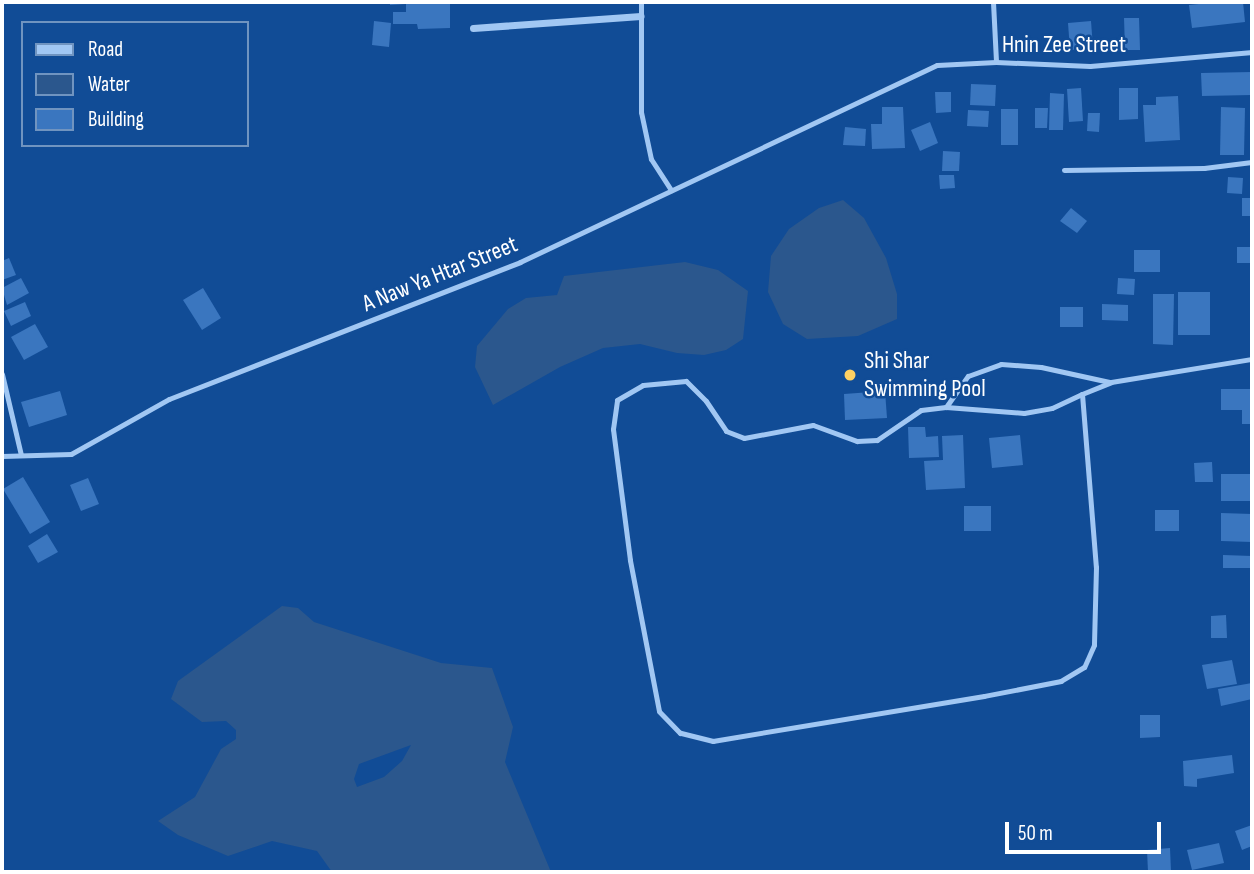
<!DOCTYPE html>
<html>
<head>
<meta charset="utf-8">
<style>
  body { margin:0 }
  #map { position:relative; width:1254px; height:874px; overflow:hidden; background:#114c96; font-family:"Sofia Sans Condensed",sans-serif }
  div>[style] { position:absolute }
  .water>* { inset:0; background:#2b578d }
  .building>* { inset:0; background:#3a76bf }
  .lane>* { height:5px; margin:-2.5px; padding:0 2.5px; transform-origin:2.5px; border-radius:2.5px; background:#a1c7f3 }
  .street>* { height:7px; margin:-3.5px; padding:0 3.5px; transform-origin:3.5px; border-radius:3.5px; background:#a1c7f3 }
  .dots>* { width:19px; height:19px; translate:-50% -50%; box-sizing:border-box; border:4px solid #114c96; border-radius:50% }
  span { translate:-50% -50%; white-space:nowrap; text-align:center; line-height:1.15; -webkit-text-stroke:5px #114c96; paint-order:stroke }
  .street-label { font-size:24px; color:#fff }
  .poi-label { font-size:24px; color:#fff }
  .left { translate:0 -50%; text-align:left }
  .frame { position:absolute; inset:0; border:4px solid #fff; pointer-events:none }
  .legend { position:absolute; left:21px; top:21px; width:228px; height:126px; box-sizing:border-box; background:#114c96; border:2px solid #7094c0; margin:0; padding:9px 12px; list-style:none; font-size:21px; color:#fff }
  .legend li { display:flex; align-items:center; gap:14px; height:35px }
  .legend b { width:35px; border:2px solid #7094c0 }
  .scale { position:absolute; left:1005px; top:822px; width:156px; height:32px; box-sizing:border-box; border:4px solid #fff; border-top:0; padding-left:9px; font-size:21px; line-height:24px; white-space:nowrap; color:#fff; -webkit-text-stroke:5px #114c96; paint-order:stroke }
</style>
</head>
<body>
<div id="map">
  <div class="water">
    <div style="clip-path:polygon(843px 200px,864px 218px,886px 258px,897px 294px,897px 319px,858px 336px,807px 339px,783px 324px,768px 292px,771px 256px,789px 229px,819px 208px)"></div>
    <div style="clip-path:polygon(685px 262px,718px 270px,748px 291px,743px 339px,726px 350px,704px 355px,677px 353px,640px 344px,603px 348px,560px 367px,493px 405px,475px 367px,477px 346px,508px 309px,526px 298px,557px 295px,564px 276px)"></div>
    <div style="clip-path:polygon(evenodd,282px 606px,298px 608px,314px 622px,441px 663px,492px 668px,513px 727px,505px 762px,551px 872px,332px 872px,317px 851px,272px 841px,228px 856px,178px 835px,158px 821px,195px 797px,221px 749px,236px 739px,236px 730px,226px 721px,202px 722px,171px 699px,178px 681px,282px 606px,411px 745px,402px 761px,384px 777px,357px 787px,354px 779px,359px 764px,411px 745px)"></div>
  </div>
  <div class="building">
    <div style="clip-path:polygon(390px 2px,450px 4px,450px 28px,418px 29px,417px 24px,393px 24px,393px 12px,406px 12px,406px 4px,390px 5px)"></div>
    <div style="clip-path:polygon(1218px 2px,1243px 2px,1245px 22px,1192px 28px,1189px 5px)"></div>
    <div style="clip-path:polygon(1124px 18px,1139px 18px,1140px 50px,1125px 50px)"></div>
    <div style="clip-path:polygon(374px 21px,391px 23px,389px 47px,372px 45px)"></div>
    <div style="clip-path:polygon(1091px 21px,1093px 48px,1070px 50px,1068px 23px)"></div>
    <div style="clip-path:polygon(1252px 72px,1252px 95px,1202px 96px,1201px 73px)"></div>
    <div style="clip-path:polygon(971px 84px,996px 85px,995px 106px,970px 105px)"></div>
    <div style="clip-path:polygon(1081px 88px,1083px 121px,1069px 122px,1067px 89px)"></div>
    <div style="clip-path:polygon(1119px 88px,1138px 88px,1138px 119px,1119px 120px)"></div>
    <div style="clip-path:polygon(935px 92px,951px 92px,951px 112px,936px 113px)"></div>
    <div style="clip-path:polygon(1050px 93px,1064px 94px,1063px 130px,1049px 130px)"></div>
    <div style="clip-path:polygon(1178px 96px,1180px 140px,1145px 142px,1143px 105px,1156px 105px,1156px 97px)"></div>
    <div style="clip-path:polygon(882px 107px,903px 107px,905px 148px,872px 149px,871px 124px,882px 124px)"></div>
    <div style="clip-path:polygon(1221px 107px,1245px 108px,1244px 155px,1220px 155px)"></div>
    <div style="clip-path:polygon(1035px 108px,1048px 108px,1047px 128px,1035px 128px)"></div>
    <div style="clip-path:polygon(1001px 109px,1018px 109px,1018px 145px,1001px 145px)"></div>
    <div style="clip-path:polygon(968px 110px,989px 111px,988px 127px,967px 126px)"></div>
    <div style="clip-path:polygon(1088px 113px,1100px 113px,1099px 132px,1087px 131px)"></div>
    <div style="clip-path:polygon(930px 122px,938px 143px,920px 151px,911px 130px)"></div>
    <div style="clip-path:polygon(845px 127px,866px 129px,865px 146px,843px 145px)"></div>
    <div style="clip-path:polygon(943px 151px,960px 152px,959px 171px,942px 171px)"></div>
    <div style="clip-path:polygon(939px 175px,954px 175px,955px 188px,940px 189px)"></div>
    <div style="clip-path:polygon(1228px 177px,1243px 178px,1242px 194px,1227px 193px)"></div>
    <div style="clip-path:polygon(1242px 198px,1252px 198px,1252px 216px,1242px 216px)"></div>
    <div style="clip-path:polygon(1071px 208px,1087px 221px,1077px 233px,1060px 221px)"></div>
    <div style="clip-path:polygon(1237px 247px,1252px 247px,1252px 263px,1237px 263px)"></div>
    <div style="clip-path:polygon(1134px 250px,1160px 250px,1160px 272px,1134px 272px)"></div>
    <div style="clip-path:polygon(9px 258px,16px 275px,2px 280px,2px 261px)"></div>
    <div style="clip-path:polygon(21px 278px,29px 293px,7px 305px,2px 288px)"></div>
    <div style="clip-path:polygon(1118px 278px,1135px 279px,1134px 295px,1117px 294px)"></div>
    <div style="clip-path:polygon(203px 288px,221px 318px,202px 330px,183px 300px)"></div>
    <div style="clip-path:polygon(1178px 292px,1210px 292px,1210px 335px,1178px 335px)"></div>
    <div style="clip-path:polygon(1153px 294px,1174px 294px,1173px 345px,1153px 344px)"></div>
    <div style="clip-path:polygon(25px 302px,31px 316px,11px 326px,4px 311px)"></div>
    <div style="clip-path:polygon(1102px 304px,1128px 305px,1128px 321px,1102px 320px)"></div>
    <div style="clip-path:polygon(1060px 307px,1083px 307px,1083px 327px,1060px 327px)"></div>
    <div style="clip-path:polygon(35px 324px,48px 347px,24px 360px,11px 337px)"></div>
    <div style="clip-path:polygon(1221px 389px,1252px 389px,1252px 424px,1242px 424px,1242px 410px,1221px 410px)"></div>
    <div style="clip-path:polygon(60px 391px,67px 415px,29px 427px,21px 402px)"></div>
    <div style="clip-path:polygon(885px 391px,887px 418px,845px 420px,844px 394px)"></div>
    <div style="clip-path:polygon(908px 427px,925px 427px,926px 437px,938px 436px,939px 457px,909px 458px)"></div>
    <div style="clip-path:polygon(963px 435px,965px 488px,926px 490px,924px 461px,943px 460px,942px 436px)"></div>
    <div style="clip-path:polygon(1020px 435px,1023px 465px,992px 468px,989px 438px)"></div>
    <div style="clip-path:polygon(1212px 462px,1213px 482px,1195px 482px,1194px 463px)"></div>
    <div style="clip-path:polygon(1221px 474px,1252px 474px,1252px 501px,1221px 501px)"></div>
    <div style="clip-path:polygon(23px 477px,50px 522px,30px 534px,3px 489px)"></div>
    <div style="clip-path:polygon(88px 478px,99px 504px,81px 511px,70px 485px)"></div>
    <div style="clip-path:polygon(964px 506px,991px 506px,991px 531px,964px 531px)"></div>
    <div style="clip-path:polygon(1155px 510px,1179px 510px,1179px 531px,1155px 531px)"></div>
    <div style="clip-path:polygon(1221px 513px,1252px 514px,1252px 542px,1221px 541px)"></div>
    <div style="clip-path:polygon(47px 534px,58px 552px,38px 563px,28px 546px)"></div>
    <div style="clip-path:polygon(1223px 555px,1252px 556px,1252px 568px,1223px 568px)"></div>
    <div style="clip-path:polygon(1226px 615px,1227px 638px,1211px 638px,1211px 616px)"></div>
    <div style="clip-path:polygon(1232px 660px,1237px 684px,1207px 689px,1202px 665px)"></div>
    <div style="clip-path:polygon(1252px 683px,1252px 699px,1221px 706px,1218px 689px)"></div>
    <div style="clip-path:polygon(1140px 715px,1160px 715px,1160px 737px,1140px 738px)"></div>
    <div style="clip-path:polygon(1232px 755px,1234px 773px,1197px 779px,1197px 787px,1184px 786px,1183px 761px)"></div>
    <div style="clip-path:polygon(1252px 825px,1252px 846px,1242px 850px,1235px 831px)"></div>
    <div style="clip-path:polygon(1219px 843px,1224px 863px,1192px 870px,1187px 850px)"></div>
    <div style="clip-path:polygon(1170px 848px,1171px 872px,1148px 872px,1147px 850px)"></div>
  </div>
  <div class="lane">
    <div style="left:641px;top:2px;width:110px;rotate:90deg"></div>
    <div style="left:641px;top:112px;width:48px;rotate:78deg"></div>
    <div style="left:651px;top:159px;width:37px;rotate:57deg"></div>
    <div style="left:993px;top:2px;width:60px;rotate:87.1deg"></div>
    <div style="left:1064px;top:170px;width:140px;rotate:-0.8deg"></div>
    <div style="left:1204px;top:168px;width:48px;rotate:-7.1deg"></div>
    <div style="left:2px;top:374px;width:83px;rotate:76.8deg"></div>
    <div style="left:1082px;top:394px;width:174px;rotate:85.4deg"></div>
    <div style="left:1096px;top:567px;width:78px;rotate:91.5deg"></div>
    <div style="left:1094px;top:645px;width:24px;rotate:114deg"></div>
    <div style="left:1084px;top:667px;width:27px;rotate:149deg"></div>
    <div style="left:1061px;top:681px;width:78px;rotate:169deg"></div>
    <div style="left:984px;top:696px;width:275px;rotate:170.6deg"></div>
    <div style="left:713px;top:741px;width:34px;rotate:-166deg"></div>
    <div style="left:680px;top:733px;width:30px;rotate:-134deg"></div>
    <div style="left:659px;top:711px;width:154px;rotate:-100.9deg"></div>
    <div style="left:630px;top:560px;width:132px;rotate:-97.4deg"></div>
    <div style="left:613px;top:429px;width:29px;rotate:-82deg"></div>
    <div style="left:617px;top:400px;width:30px;rotate:-30deg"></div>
    <div style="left:643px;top:385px;width:43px;rotate:-5.3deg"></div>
    <div style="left:686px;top:381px;width:28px;rotate:45deg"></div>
    <div style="left:706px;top:401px;width:36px;rotate:56deg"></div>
    <div style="left:726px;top:431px;width:19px;rotate:21deg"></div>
    <div style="left:744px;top:438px;width:70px;rotate:-10.7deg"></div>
    <div style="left:813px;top:425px;width:47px;rotate:20deg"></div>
    <div style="left:857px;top:441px;width:20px;rotate:-3deg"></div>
    <div style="left:877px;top:440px;width:53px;rotate:-34.3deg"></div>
    <div style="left:921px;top:410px;width:25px;rotate:-7deg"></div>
    <div style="left:946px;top:407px;width:78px;rotate:4.4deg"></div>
    <div style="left:1024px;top:413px;width:28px;rotate:-10deg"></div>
    <div style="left:1052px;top:408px;width:33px;rotate:-25deg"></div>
    <div style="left:1082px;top:394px;width:31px;rotate:-22deg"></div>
    <div style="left:1111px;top:382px;width:143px;rotate:-9.3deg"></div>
    <div style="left:946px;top:407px;width:38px;rotate:-55deg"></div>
    <div style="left:968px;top:376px;width:35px;rotate:-20deg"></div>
    <div style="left:1001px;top:364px;width:40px;rotate:4.3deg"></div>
    <div style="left:1041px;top:367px;width:70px;rotate:12.4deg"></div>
    <div style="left:2px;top:456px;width:69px;rotate:-1.7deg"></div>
    <div style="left:71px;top:454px;width:112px;rotate:-29.3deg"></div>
    <div style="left:169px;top:399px;width:377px;rotate:-21.3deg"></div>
    <div style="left:520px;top:262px;width:461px;rotate:-25.3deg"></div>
    <div style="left:937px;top:65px;width:59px;rotate:-2.9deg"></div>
    <div style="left:996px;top:62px;width:94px;rotate:2.4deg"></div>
    <div style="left:1090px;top:66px;width:163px;rotate:-4.9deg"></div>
  </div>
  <div class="street">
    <div style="left:473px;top:28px;width:168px;rotate:-4.1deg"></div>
  </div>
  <div class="dots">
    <div style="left:850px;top:375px;background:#ffd163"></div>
  </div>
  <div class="street-label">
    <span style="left:1064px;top:45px">Hnin Zee Street</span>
    <span style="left:440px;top:274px;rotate:-22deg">A Naw Ya Htar Street</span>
  </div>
  <div class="poi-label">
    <span class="left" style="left:864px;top:375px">Shi Shar<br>Swimming Pool</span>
  </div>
  <div class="frame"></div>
  <ul class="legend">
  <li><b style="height:9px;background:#a1c7f3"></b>Road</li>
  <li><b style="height:19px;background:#2b578d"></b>Water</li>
  <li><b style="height:19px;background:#3a76bf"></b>Building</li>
  </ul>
  <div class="scale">50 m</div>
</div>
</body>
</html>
